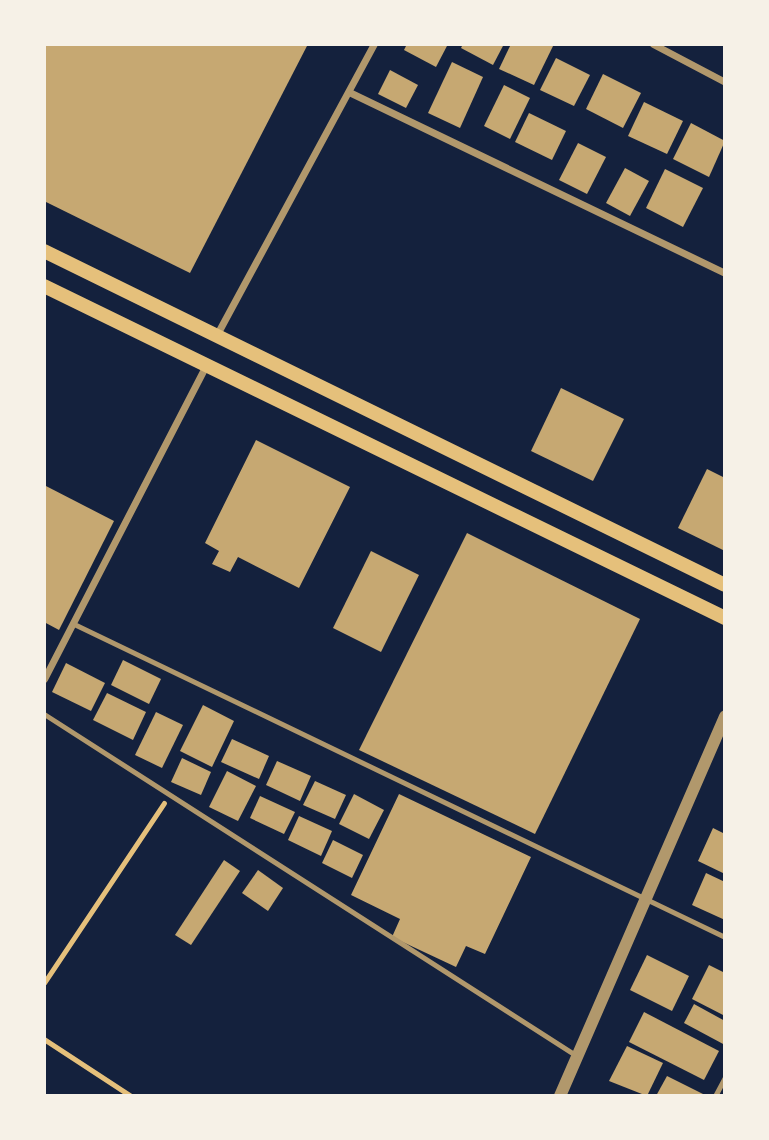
<!DOCTYPE html>
<html>
<head>
<meta charset="utf-8">
<style>
  body { margin:0 }
  #map { position:relative; width:769px; height:1140px; overflow:hidden; background:#14213d; font-family:Commissioner,sans-serif }
  div>[style] { position:absolute }
  .building>* { inset:0; background:#c6a872 }
  .path>* { height:4.5px; margin:-2.25px; padding:0 2.25px; transform-origin:2.25px; border-radius:2.25px; background:#e5c07b }
  .service>* { height:5px; margin:-2.5px; padding:0 2.5px; transform-origin:2.5px; border-radius:2.5px; background:#b1986c }
  .minor>* { height:7px; margin:-3.5px; padding:0 3.5px; transform-origin:3.5px; border-radius:3.5px; background:#b1986c }
  .tertiary>* { height:12px; margin:-6px; padding:0 6px; transform-origin:6px; border-radius:6px; background:#b1986c }
  .secondary>* { height:14px; margin:-7px; padding:0 7px; transform-origin:7px; border-radius:7px; background:#e5c07b }
  span { translate:-50% -50%; white-space:nowrap; text-align:center; line-height:1.15; -webkit-text-stroke:6px #f6f1e7; paint-order:stroke }
  .frame { position:absolute; inset:0; border:46px solid #f6f1e7; pointer-events:none }
</style>
</head>
<body>
<div id="map">
  <div class="building">
    <div style="clip-path:polygon(44px 44px,308px 44px,190px 273px,44px 201px)"></div>
    <div style="clip-path:polygon(407px 44px,448px 44px,436px 67px,404px 50px)"></div>
    <div style="clip-path:polygon(463px 44px,504px 44px,493px 65px,461px 48px)"></div>
    <div style="clip-path:polygon(511px 44px,554px 44px,534px 85px,499px 69px)"></div>
    <div style="clip-path:polygon(556px 58px,590px 75px,574px 106px,540px 90px)"></div>
    <div style="clip-path:polygon(452px 62px,483px 77px,460px 128px,428px 113px)"></div>
    <div style="clip-path:polygon(390px 70px,418px 85px,406px 108px,378px 94px)"></div>
    <div style="clip-path:polygon(603px 74px,641px 93px,623px 128px,586px 109px)"></div>
    <div style="clip-path:polygon(504px 85px,530px 98px,510px 139px,484px 126px)"></div>
    <div style="clip-path:polygon(644px 102px,683px 121px,667px 154px,628px 136px)"></div>
    <div style="clip-path:polygon(529px 113px,566px 131px,552px 160px,515px 142px)"></div>
    <div style="clip-path:polygon(691px 123px,725px 141px,709px 177px,673px 159px)"></div>
    <div style="clip-path:polygon(578px 143px,606px 157px,587px 194px,559px 180px)"></div>
    <div style="clip-path:polygon(625px 168px,649px 181px,630px 216px,606px 203px)"></div>
    <div style="clip-path:polygon(665px 169px,703px 188px,683px 227px,646px 208px)"></div>
    <div style="clip-path:polygon(561px 388px,624px 419px,593px 481px,531px 451px)"></div>
    <div style="clip-path:polygon(256px 440px,350px 487px,299px 588px,238px 557px,230px 572px,212px 564px,219px 551px,205px 543px)"></div>
    <div style="clip-path:polygon(707px 469px,725px 478px,725px 551px,678px 528px)"></div>
    <div style="clip-path:polygon(44px 485px,114px 521px,59px 630px,44px 622px)"></div>
    <div style="clip-path:polygon(467px 533px,640px 619px,535px 834px,359px 750px)"></div>
    <div style="clip-path:polygon(371px 551px,419px 575px,381px 652px,333px 628px)"></div>
    <div style="clip-path:polygon(123px 660px,161px 679px,149px 704px,111px 685px)"></div>
    <div style="clip-path:polygon(66px 663px,105px 683px,91px 711px,52px 692px)"></div>
    <div style="clip-path:polygon(107px 693px,146px 712px,133px 740px,93px 720px)"></div>
    <div style="clip-path:polygon(203px 705px,234px 721px,212px 767px,180px 751px)"></div>
    <div style="clip-path:polygon(156px 712px,183px 725px,162px 768px,135px 755px)"></div>
    <div style="clip-path:polygon(232px 739px,269px 756px,259px 779px,221px 762px)"></div>
    <div style="clip-path:polygon(182px 758px,211px 772px,201px 795px,171px 782px)"></div>
    <div style="clip-path:polygon(277px 761px,311px 776px,300px 801px,266px 785px)"></div>
    <div style="clip-path:polygon(227px 771px,256px 786px,238px 821px,209px 807px)"></div>
    <div style="clip-path:polygon(315px 781px,346px 795px,335px 819px,303px 805px)"></div>
    <div style="clip-path:polygon(354px 794px,384px 810px,369px 839px,339px 824px)"></div>
    <div style="clip-path:polygon(399px 794px,531px 857px,485px 954px,466px 946px,456px 967px,392px 937px,400px 919px,351px 895px)"></div>
    <div style="clip-path:polygon(260px 796px,295px 812px,284px 834px,250px 818px)"></div>
    <div style="clip-path:polygon(299px 816px,332px 831px,321px 856px,288px 840px)"></div>
    <div style="clip-path:polygon(713px 828px,725px 834px,725px 874px,698px 861px)"></div>
    <div style="clip-path:polygon(333px 840px,363px 855px,352px 878px,322px 863px)"></div>
    <div style="clip-path:polygon(224px 860px,240px 871px,191px 945px,175px 935px)"></div>
    <div style="clip-path:polygon(258px 870px,283px 888px,268px 911px,242px 893px)"></div>
    <div style="clip-path:polygon(706px 873px,725px 882px,725px 920px,692px 905px)"></div>
    <div style="clip-path:polygon(647px 955px,689px 976px,672px 1011px,630px 990px)"></div>
    <div style="clip-path:polygon(709px 965px,725px 973px,725px 1016px,692px 999px)"></div>
    <div style="clip-path:polygon(694px 1004px,725px 1021px,725px 1045px,684px 1023px)"></div>
    <div style="clip-path:polygon(644px 1012px,719px 1051px,704px 1080px,629px 1042px)"></div>
    <div style="clip-path:polygon(627px 1046px,663px 1063px,647px 1096px,609px 1081px)"></div>
    <div style="clip-path:polygon(667px 1076px,703px 1094px,701px 1096px,656px 1096px)"></div>
  </div>
  <div class="path">
    <div style="left:44px;top:983px;width:216px;rotate:-56.3deg"></div>
    <div style="left:44px;top:1039px;width:104px;rotate:33.2deg"></div>
  </div>
  <div class="service">
    <div style="left:76px;top:625px;width:720px;rotate:25.68deg"></div>
    <div style="left:44px;top:714px;width:633px;rotate:32.69deg"></div>
    <div style="left:715px;top:1096px;width:21px;rotate:-62deg"></div>
  </div>
  <div class="minor">
    <div style="left:653px;top:44px;width:81px;rotate:27.8deg"></div>
    <div style="left:349px;top:92px;width:417px;rotate:25.7deg"></div>
    <div style="left:216px;top:336px;width:332px;rotate:-61.6deg"></div>
    <div style="left:44px;top:679px;width:353px;rotate:-62.7deg"></div>
  </div>
  <div class="tertiary">
    <div style="left:560px;top:1096px;width:414px;rotate:-66.5deg"></div>
  </div>
  <div class="secondary">
    <div style="left:44px;top:251px;width:758px;rotate:26.13deg"></div>
    <div style="left:44px;top:286px;width:758px;rotate:25.99deg"></div>
  </div>
  <div class="frame"></div>
</div>
</body>
</html>
